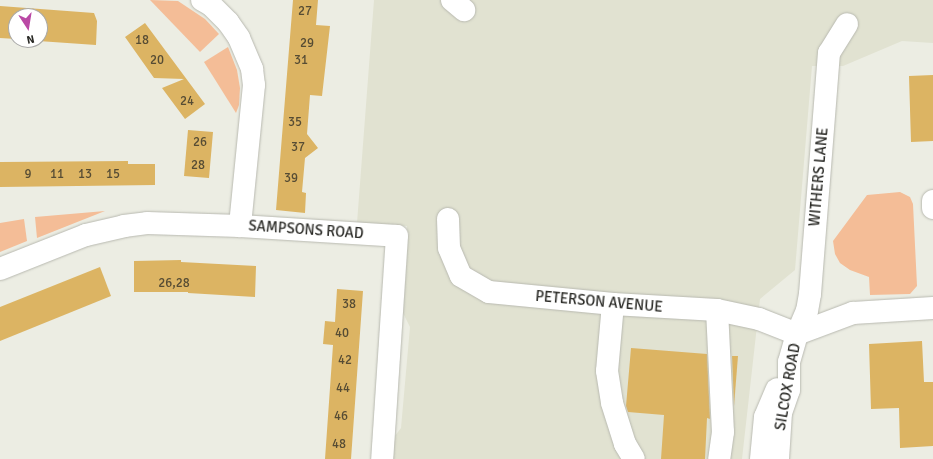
<!DOCTYPE html>
<html>
<head>
<meta charset="utf-8">
<style>
  body { margin:0 }
  #map { position:relative; width:933px; height:459px; overflow:hidden; background:#ecede3; font-family:Signika,sans-serif }
  div>[style] { position:absolute }
  .built>* { inset:0; background:#e1e2d1 }
  .green>* { inset:0; background:#f4bd97 }
  .building>* { inset:0; background:#dcb463 }
  .roads { filter:drop-shadow(0 0 1px #b8b9b0) drop-shadow(0 0 1px #b8b9b0) }
  .minor>* { height:22px; margin:-11px; padding:0 11px; transform-origin:11px; border-radius:11px; background:#fff }
  span { translate:-50% -50%; white-space:nowrap; text-align:center; line-height:1.15; -webkit-text-stroke:3.5px #fff; paint-order:stroke }
  .number-label { font-size:13px; color:#564c34 }
  .number-label span { -webkit-text-stroke-width:0 }
  .street-label { font-size:15px; color:#292925 }
  .north { position:absolute; left:8px; top:8px; width:40px; height:40px; box-sizing:border-box; background:#fff; border:1px solid #a9a9a8; border-radius:50%; rotate:168deg; font-size:11px; font-weight:700; line-height:16px; text-align:center; color:#292925 }
  .north::after { content:''; display:block; margin:auto; width:14px; height:18px; background:#ba49a5; clip-path:polygon(50% 0,100% 100%,50% 72%,0 100%) }
</style>
</head>
<body>
<div id="map">
  <div class="built">
    <div style="clip-path:polygon(374px 0,933px 0,933px 43px,902px 41px,843px 66px,812px 66px,795px 270px,760px 299px,742px 459px,390px 459px,391px 441px,401px 428px,410px 327px,402px 311px,407px 226px,357px 223px)"></div>
  </div>
  <div class="green">
    <div style="clip-path:polygon(150px 0,178px 1px,205px 19px,219px 34px,200px 52px)"></div>
    <div style="clip-path:polygon(228px 47px,237px 70px,240px 88px,239px 105px,236px 113px,204px 62px)"></div>
    <div style="clip-path:polygon(900px 192px,910px 197px,913px 204px,917px 286px,910px 294px,870px 295px,869px 277px,850px 270px,840px 263px,835px 254px,833px 241px,867px 195px)"></div>
    <div style="clip-path:polygon(105px 211px,37px 238px,35px 217px)"></div>
    <div style="clip-path:polygon(24px 219px,27px 241px,0 252px,0 223px)"></div>
  </div>
  <div class="building">
    <div style="clip-path:polygon(293px 0,318px 0,316px 25px,330px 26px,322px 96px,310px 95px,307px 134px,318px 148px,305px 158px,302px 192px,306px 193px,305px 213px,276px 210px)"></div>
    <div style="clip-path:polygon(0 6px,94px 13px,97px 21px,96px 45px,24px 40px,40px 40px,40px 16px,16px 16px,16px 39px,0 38px)"></div>
    <div style="clip-path:polygon(145px 23px,205px 104px,185px 119px,162px 88px,184px 79px,154px 78px,125px 37px)"></div>
    <div style="clip-path:polygon(933px 75px,933px 141px,911px 142px,909px 76px)"></div>
    <div style="clip-path:polygon(188px 130px,213px 132px,209px 178px,184px 176px)"></div>
    <div style="clip-path:polygon(128px 161px,128px 164px,155px 164px,155px 185px,0 187px,0 162px)"></div>
    <div style="clip-path:polygon(181px 260px,181px 262px,256px 266px,255px 297px,188px 293px,188px 292px,134px 292px,134px 261px)"></div>
    <div style="clip-path:polygon(100px 267px,111px 296px,0 341px,0 307px)"></div>
    <div style="clip-path:polygon(337px 289px,363px 291px,351px 459px,325px 459px,333px 345px,323px 344px,325px 321px,335px 322px)"></div>
    <div style="clip-path:polygon(922px 341px,924px 382px,933px 382px,933px 446px,900px 448px,899px 408px,871px 409px,869px 344px)"></div>
    <div style="clip-path:polygon(631px 348px,707px 354px,710px 419px,707px 418px,705px 459px,661px 459px,664px 415px,628px 412px,626px 406px)"></div>
    <div style="clip-path:polygon(732px 356px,738px 356px,734px 406px)"></div>
  </div>
  <div class="roads">
    <div class="minor">
      <div style="left:202px;top:0;width:10px;rotate:29deg"></div>
      <div style="left:211px;top:5px;width:24px;rotate:45deg"></div>
      <div style="left:228px;top:22px;width:19px;rotate:55deg"></div>
      <div style="left:239px;top:38px;width:34px;rotate:67deg"></div>
      <div style="left:252px;top:69px;width:16px;rotate:83deg"></div>
      <div style="left:254px;top:85px;width:142px;rotate:95.7deg"></div>
      <div style="left:452px;top:0;width:16px;rotate:40deg"></div>
      <div style="left:933px;top:201px;width:7px;rotate:90deg"></div>
      <div style="left:448px;top:219px;width:29px;rotate:88deg"></div>
      <div style="left:449px;top:248px;width:30px;rotate:67deg"></div>
      <div style="left:461px;top:276px;width:32px;rotate:30deg"></div>
      <div style="left:489px;top:292px;width:125px;rotate:5.5deg"></div>
      <div style="left:613px;top:304px;width:104px;rotate:3.3deg"></div>
      <div style="left:717px;top:310px;width:43px;rotate:12.1deg"></div>
      <div style="left:759px;top:319px;width:41px;rotate:21.5deg"></div>
      <div style="left:797px;top:334px;width:25px;rotate:-67deg"></div>
      <div style="left:807px;top:311px;width:17px;rotate:-80deg"></div>
      <div style="left:810px;top:294px;width:242px;rotate:-85.5deg"></div>
      <div style="left:829px;top:53px;width:34px;rotate:-58deg"></div>
      <div style="left:0;top:269px;width:92px;rotate:-21.6deg"></div>
      <div style="left:86px;top:235px;width:39px;rotate:-13deg"></div>
      <div style="left:124px;top:226px;width:23px;rotate:-7deg"></div>
      <div style="left:147px;top:223px;width:93px;rotate:1.8deg"></div>
      <div style="left:240px;top:226px;width:157px;rotate:3.6deg"></div>
      <div style="left:397px;top:236px;width:224px;rotate:93.8deg"></div>
      <div style="left:613px;top:304px;width:67px;rotate:95.1deg"></div>
      <div style="left:607px;top:371px;width:32px;rotate:81deg"></div>
      <div style="left:612px;top:403px;width:43px;rotate:72.4deg"></div>
      <div style="left:625px;top:444px;width:17px;rotate:59deg"></div>
      <div style="left:717px;top:310px;width:122px;rotate:87.2deg"></div>
      <div style="left:723px;top:432px;width:27px;rotate:98deg"></div>
      <div style="left:761px;top:459px;width:42px;rotate:-84.6deg"></div>
      <div style="left:765px;top:417px;width:30px;rotate:-67deg"></div>
      <div style="left:778px;top:459px;width:46px;rotate:-86.3deg"></div>
      <div style="left:781px;top:413px;width:24px;rotate:-71deg"></div>
      <div style="left:789px;top:390px;width:28px;rotate:-90deg"></div>
      <div style="left:789px;top:362px;width:29px;rotate:-74deg"></div>
      <div style="left:797px;top:334px;width:60px;rotate:-20.6deg"></div>
      <div style="left:853px;top:313px;width:80px;rotate:-3.6deg"></div>
    </div>
  </div>
  <div class="number-label">
    <span style="left:305px;top:11px">27</span>
    <span style="left:142px;top:40px">18</span>
    <span style="left:307px;top:43px">29</span>
    <span style="left:157px;top:60px">20</span>
    <span style="left:301px;top:60px">31</span>
    <span style="left:187px;top:101px">24</span>
    <span style="left:295px;top:122px">35</span>
    <span style="left:200px;top:142px">26</span>
    <span style="left:298px;top:147px">37</span>
    <span style="left:198px;top:165px">28</span>
    <span style="left:28px;top:174px">9</span>
    <span style="left:57px;top:174px">11</span>
    <span style="left:85px;top:174px">13</span>
    <span style="left:113px;top:174px">15</span>
    <span style="left:291px;top:178px">39</span>
    <span style="left:174px;top:283px">26,28</span>
    <span style="left:349px;top:304px">38</span>
    <span style="left:342px;top:333px">40</span>
    <span style="left:345px;top:360px">42</span>
    <span style="left:343px;top:388px">44</span>
    <span style="left:341px;top:416px">46</span>
    <span style="left:339px;top:444px">48</span>
  </div>
  <div class="street-label">
    <span style="left:819px;top:177px;rotate:-85deg">WITHERS LANE</span>
    <span style="left:306px;top:230px;rotate:4deg">SAMPSONS ROAD</span>
    <span style="left:599px;top:302px;rotate:5deg">PETERSON AVENUE</span>
    <span style="left:788px;top:387px;rotate:-80deg">SILCOX ROAD</span>
  </div>
  <div class="north">N</div>
</div>
</body>
</html>
